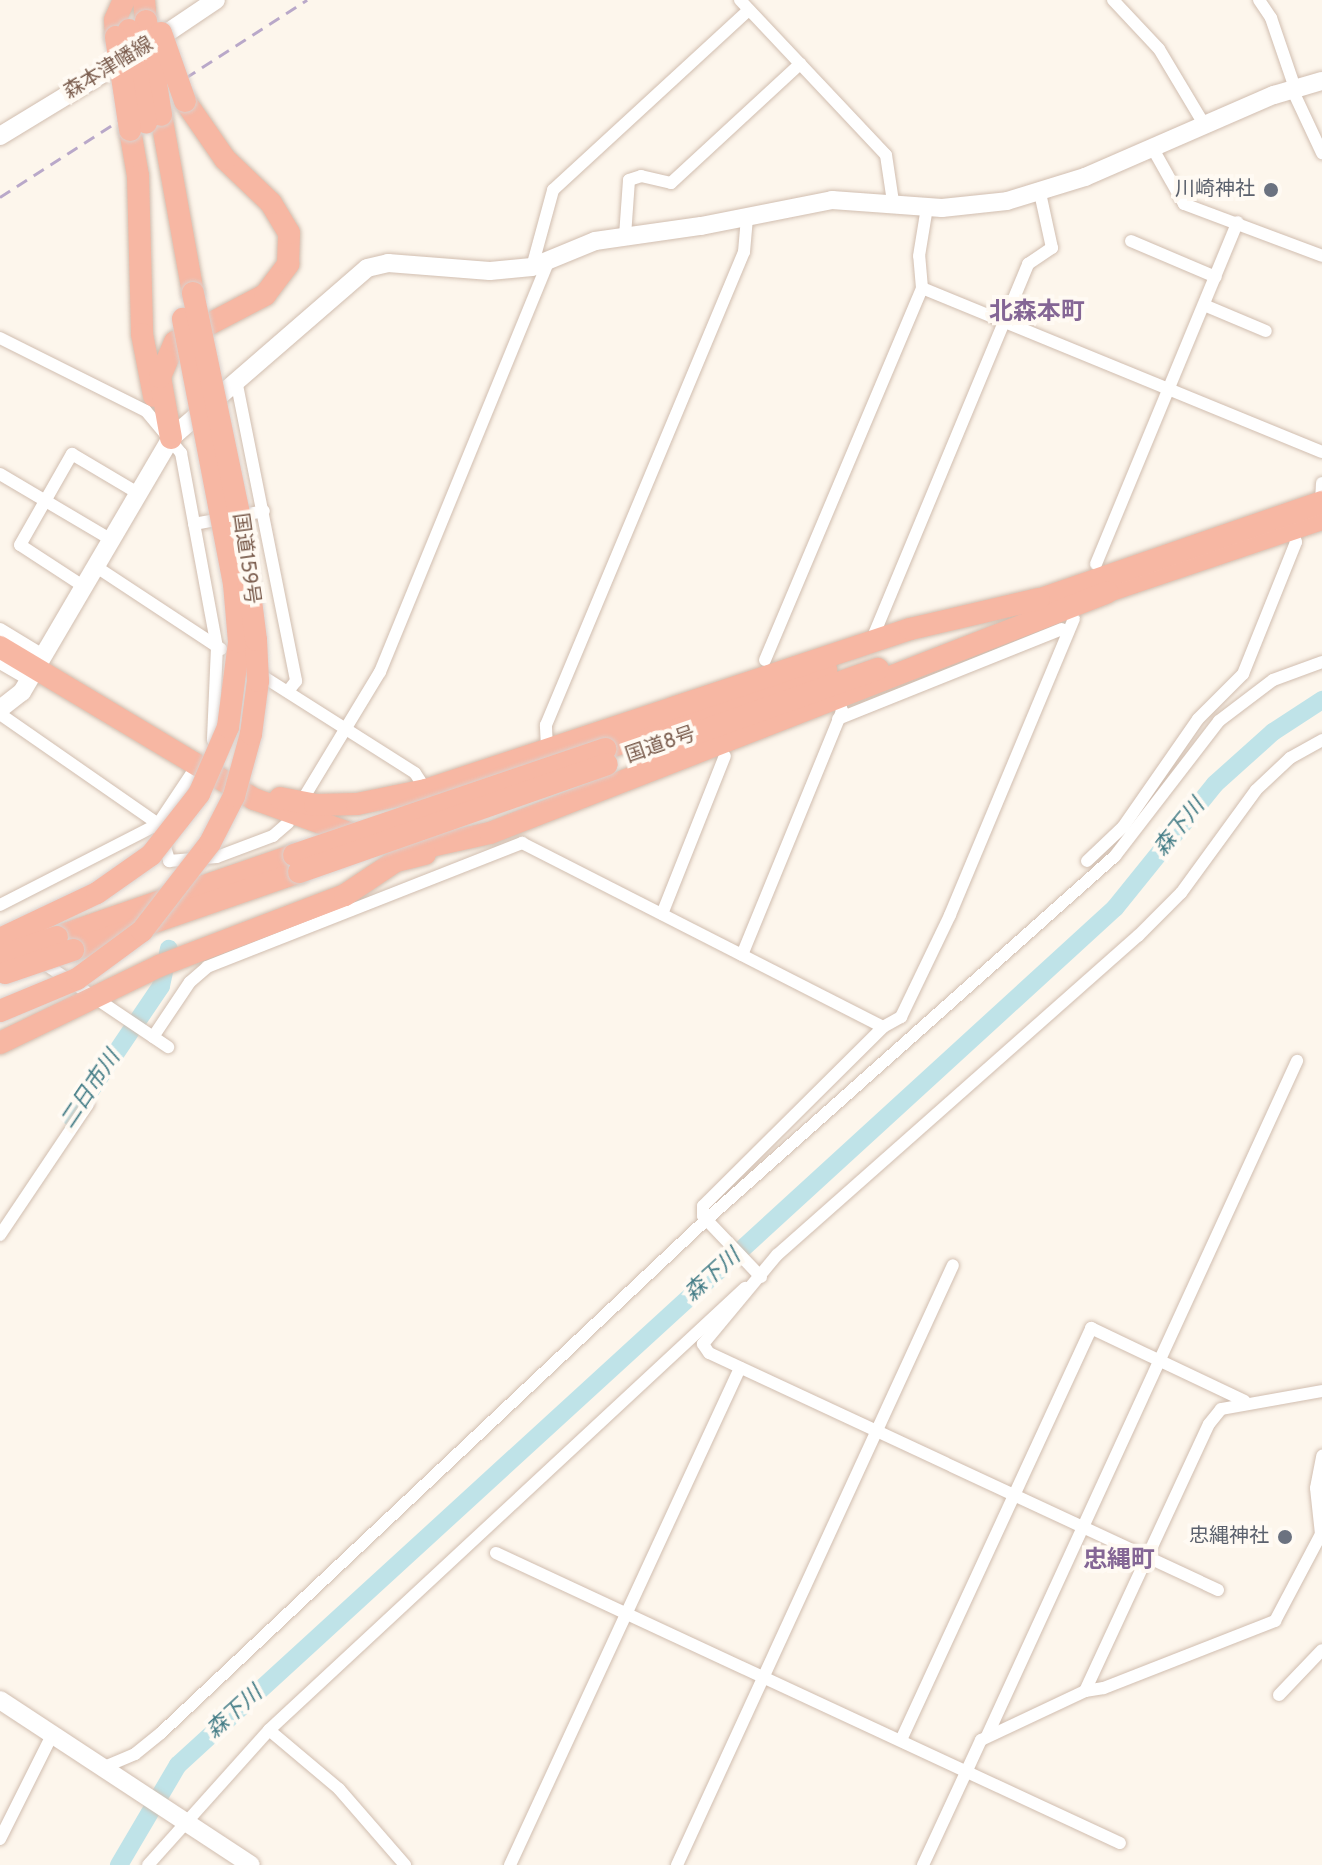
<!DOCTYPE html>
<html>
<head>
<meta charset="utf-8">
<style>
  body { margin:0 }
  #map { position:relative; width:1322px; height:1865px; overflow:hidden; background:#fdf6ec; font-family:Overpass,"Noto Sans JP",sans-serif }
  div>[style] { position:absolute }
  .river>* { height:18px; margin:-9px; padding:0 9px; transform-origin:9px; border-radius:9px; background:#bfe3e8 }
  .roads { filter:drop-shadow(0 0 2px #d1beb0) drop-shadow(0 0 2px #d1beb0) }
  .street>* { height:12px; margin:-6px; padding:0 6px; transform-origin:6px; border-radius:6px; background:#fff }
  .secondary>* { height:18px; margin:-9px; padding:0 9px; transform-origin:9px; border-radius:9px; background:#fff }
  .highway>* { height:22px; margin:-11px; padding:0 11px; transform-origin:11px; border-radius:11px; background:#f7b7a3 }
  .rail>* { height:3px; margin-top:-1.5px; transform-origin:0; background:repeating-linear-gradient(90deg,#b9a8c9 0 12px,transparent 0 20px) }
  .bridges { filter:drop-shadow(0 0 2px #dad1cd) drop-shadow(0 0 2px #dad1cd) }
  .highway-bridge>* { height:22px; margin:-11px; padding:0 11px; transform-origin:11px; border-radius:11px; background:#f7b7a3 }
  .dots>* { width:22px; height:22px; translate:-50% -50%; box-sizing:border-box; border:4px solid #fffaf3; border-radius:50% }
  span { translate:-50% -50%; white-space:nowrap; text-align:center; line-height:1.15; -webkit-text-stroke:8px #fffaf3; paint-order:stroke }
  .street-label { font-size:20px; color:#7a5c4d }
  .worship-label { font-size:20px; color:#5b616d }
  .right { translate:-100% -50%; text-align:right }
  .water-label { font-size:22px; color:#437c86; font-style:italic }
  .quarter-label { font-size:24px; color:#846695; font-weight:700 }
</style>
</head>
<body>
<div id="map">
  <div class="river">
    <div style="left:72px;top:1118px;width:159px;rotate:-56deg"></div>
    <div style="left:161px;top:986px;width:38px;rotate:-78deg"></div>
    <div style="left:119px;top:1865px;width:116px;rotate:-59.5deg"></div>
    <div style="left:178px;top:1765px;width:1270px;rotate:-42.45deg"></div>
    <div style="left:1115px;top:908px;width:159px;rotate:-51.1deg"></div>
    <div style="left:1215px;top:784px;width:78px;rotate:-41.9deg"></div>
    <div style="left:1273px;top:732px;width:59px;rotate:-33.1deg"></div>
  </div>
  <div class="roads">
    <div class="street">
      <div style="left:740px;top:0;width:213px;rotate:46.7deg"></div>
      <div style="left:886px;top:155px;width:48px;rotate:81.5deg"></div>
      <div style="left:1113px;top:0;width:67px;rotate:46.8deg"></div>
      <div style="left:1159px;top:49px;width:90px;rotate:59.1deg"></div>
      <div style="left:1259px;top:0;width:22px;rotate:56deg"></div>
      <div style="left:1271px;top:18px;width:74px;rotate:71.1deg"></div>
      <div style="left:1292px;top:89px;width:71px;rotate:64.9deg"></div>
      <div style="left:1153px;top:149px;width:63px;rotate:60.6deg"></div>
      <div style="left:1184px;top:204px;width:147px;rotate:20.6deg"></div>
      <div style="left:625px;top:236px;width:56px;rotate:-85.9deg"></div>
      <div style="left:629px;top:180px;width:13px;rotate:-18deg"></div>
      <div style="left:641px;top:176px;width:31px;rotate:13deg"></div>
      <div style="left:671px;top:183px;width:176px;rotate:-42.7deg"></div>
      <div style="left:1131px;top:241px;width:92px;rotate:23deg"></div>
      <div style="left:532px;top:267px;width:80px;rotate:-74.7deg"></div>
      <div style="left:553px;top:190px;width:266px;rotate:-42.6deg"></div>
      <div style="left:922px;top:288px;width:432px;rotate:22.3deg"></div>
      <div style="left:1204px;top:305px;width:67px;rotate:22.8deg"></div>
      <div style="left:0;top:338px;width:163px;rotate:26.6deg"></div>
      <div style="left:146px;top:411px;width:55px;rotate:50.2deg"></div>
      <div style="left:181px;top:453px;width:197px;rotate:79.5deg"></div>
      <div style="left:217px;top:647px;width:93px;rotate:92.5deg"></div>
      <div style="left:237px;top:385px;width:302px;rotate:78.7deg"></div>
      <div style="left:296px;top:681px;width:11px;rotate:128deg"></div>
      <div style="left:0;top:474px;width:128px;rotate:30.6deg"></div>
      <div style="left:1321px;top:502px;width:19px;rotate:-87deg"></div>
      <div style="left:194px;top:524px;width:71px;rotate:-10.5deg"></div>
      <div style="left:1096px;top:564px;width:370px;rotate:-67.5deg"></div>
      <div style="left:95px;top:566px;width:151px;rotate:33.4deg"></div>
      <div style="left:83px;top:586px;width:75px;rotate:-146.9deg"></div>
      <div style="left:20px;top:545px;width:105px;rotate:-60.3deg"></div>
      <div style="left:72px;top:454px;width:74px;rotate:30.7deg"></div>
      <div style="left:0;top:629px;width:50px;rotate:31.2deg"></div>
      <div style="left:882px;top:638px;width:9px;rotate:-139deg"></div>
      <div style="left:875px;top:632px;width:399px;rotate:-67.4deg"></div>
      <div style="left:1028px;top:264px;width:29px;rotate:-34deg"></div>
      <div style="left:1052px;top:248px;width:56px;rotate:-102.3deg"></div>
      <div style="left:765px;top:660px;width:404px;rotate:-67.1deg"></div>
      <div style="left:922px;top:288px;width:32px;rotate:-95deg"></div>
      <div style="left:919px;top:256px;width:50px;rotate:-80.7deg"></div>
      <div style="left:0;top:663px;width:34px;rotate:30deg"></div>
      <div style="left:256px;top:672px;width:188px;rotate:32.4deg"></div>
      <div style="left:415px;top:773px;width:20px;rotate:57deg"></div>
      <div style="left:0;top:714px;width:193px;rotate:34.8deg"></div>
      <div style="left:158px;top:824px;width:39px;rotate:73deg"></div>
      <div style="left:169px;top:861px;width:48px;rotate:-4.8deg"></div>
      <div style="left:217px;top:857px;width:60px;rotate:-20.6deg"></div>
      <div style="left:273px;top:836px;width:20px;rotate:-41deg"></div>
      <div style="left:838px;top:719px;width:241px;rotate:-21.9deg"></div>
      <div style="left:547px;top:747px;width:22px;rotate:-93deg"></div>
      <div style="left:546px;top:725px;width:513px;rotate:-67.29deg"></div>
      <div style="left:744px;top:252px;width:35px;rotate:-85deg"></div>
      <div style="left:306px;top:794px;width:143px;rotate:-58.8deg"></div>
      <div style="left:380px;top:672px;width:442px;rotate:-67.7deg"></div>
      <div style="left:1087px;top:861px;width:50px;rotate:-43.4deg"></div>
      <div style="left:1123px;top:827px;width:131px;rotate:-55.2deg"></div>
      <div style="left:1198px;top:719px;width:64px;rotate:-45deg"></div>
      <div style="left:1243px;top:674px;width:142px;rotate:-68.1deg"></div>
      <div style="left:1296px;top:542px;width:14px;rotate:-107deg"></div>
      <div style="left:0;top:905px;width:178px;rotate:-27.1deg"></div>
      <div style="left:158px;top:824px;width:72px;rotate:-56.3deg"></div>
      <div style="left:662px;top:914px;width:170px;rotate:-68.3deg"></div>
      <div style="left:742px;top:955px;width:264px;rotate:-67.7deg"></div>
      <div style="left:842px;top:711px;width:10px;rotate:-107deg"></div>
      <div style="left:39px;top:960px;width:156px;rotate:34deg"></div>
      <div style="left:153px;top:1037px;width:66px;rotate:-56.1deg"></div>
      <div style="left:190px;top:982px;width:23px;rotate:-41deg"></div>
      <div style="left:207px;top:967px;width:339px;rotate:-21.5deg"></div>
      <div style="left:522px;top:843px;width:405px;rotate:27deg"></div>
      <div style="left:0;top:1235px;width:158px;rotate:-56.1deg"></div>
      <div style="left:761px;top:1277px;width:84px;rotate:-133.6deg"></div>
      <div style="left:703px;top:1216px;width:10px;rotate:-90deg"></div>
      <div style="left:703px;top:1206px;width:254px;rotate:-44.8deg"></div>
      <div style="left:883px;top:1027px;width:21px;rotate:-29deg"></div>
      <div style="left:901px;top:1017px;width:113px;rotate:-64.3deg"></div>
      <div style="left:950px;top:915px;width:321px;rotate:-67.3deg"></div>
      <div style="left:496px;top:1553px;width:688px;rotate:24.93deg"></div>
      <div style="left:1218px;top:1590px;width:561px;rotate:-155.03deg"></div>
      <div style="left:709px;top:1353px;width:11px;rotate:-124deg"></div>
      <div style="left:703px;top:1344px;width:116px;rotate:-50.3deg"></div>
      <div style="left:777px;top:1255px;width:482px;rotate:-41.5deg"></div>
      <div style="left:1138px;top:936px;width:61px;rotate:-45deg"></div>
      <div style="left:1181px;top:893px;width:127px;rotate:-53.9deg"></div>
      <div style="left:1256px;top:790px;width:47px;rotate:-43.3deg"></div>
      <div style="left:1290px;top:758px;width:37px;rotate:-29deg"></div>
      <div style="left:1085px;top:1691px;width:19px;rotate:-9deg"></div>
      <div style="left:1104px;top:1688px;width:184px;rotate:-21.4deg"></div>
      <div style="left:1275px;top:1621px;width:98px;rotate:-62.1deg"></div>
      <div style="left:1321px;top:1534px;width:46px;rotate:-96.2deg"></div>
      <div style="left:1316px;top:1488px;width:33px;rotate:-79deg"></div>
      <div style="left:1279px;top:1695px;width:62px;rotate:-46.3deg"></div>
      <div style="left:269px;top:1730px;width:92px;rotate:40.1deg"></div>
      <div style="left:339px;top:1789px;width:101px;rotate:49deg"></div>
      <div style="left:987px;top:1736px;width:743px;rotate:-65.33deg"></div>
      <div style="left:901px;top:1740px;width:454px;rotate:-65.2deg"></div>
      <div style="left:1091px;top:1328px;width:170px;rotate:25.4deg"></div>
      <div style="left:102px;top:1768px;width:36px;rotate:-23deg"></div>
      <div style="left:135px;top:1754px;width:33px;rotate:-39deg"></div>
      <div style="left:161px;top:1733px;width:748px;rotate:-43.27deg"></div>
      <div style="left:706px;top:1220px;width:548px;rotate:-41.67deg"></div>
      <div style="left:1115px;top:856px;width:170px;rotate:-52.4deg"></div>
      <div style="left:1219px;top:721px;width:68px;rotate:-37.2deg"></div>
      <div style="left:1273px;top:680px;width:52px;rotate:-20.2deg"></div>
      <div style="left:0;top:1839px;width:116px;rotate:-63.4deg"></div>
      <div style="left:148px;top:1865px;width:181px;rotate:-48.1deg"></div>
      <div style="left:269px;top:1730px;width:650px;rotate:-42.88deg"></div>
      <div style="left:510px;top:1865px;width:548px;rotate:-65.17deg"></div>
      <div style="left:677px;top:1865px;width:660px;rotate:-65.3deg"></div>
      <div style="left:923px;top:1865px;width:138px;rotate:-65.1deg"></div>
      <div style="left:981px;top:1740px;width:115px;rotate:-25.2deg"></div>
      <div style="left:1085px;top:1691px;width:294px;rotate:-65.1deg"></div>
      <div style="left:1209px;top:1424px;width:19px;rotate:-51deg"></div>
      <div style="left:1221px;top:1409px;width:103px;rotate:-10.1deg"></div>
    </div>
    <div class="secondary">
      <div style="left:152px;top:43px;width:77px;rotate:-33.9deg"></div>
      <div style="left:0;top:136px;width:152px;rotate:-31.3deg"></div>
      <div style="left:0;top:709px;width:28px;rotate:-38deg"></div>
      <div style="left:22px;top:692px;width:294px;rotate:-59.6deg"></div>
      <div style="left:171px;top:438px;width:259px;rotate:-40.9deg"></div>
      <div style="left:367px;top:268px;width:22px;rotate:-13deg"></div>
      <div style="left:388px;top:263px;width:102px;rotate:4.5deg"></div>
      <div style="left:490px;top:271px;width:42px;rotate:-5.4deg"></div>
      <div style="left:532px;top:267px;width:68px;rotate:-22.4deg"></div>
      <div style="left:595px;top:241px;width:107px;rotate:-8.1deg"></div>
      <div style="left:701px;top:226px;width:134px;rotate:-11.2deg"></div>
      <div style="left:832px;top:200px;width:110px;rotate:4.2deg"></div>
      <div style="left:942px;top:208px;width:65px;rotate:-6.1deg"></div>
      <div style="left:1007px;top:201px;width:82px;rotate:-17.1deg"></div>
      <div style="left:1085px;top:177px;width:206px;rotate:-23.5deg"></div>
      <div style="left:1274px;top:95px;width:50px;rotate:-16.3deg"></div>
      <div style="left:0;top:1700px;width:300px;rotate:33.3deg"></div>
    </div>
    <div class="highway">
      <div style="left:144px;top:0;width:21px;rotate:85deg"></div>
      <div style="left:116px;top:37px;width:17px;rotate:-93deg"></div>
      <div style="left:115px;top:20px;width:22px;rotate:-66deg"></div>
      <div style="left:161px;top:115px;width:181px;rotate:79.8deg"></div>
      <div style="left:130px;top:130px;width:47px;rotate:80.1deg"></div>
      <div style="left:138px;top:176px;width:158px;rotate:88.5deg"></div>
      <div style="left:142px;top:334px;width:63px;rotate:79deg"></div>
      <div style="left:171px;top:438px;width:62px;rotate:-100.2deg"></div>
      <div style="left:160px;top:377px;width:38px;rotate:-67deg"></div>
      <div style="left:175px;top:342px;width:102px;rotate:-27.6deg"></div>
      <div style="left:265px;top:295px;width:39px;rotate:-53deg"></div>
      <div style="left:288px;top:264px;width:31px;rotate:-88deg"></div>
      <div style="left:289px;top:233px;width:35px;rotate:-121deg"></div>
      <div style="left:271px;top:203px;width:64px;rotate:-136.3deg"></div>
      <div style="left:225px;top:159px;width:70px;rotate:-124.6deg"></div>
      <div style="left:1096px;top:595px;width:238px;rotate:-18.6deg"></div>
      <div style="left:1026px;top:604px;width:313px;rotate:-19deg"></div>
      <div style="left:0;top:647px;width:296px;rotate:30.9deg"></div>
      <div style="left:254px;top:799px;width:113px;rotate:19.7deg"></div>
      <div style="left:360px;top:837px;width:72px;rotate:7.2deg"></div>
      <div style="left:431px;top:846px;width:60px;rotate:-12.4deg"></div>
      <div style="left:490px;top:833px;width:663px;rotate:-21.3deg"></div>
      <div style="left:605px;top:749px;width:235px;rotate:-19.7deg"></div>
      <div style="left:646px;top:751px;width:246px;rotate:-19.5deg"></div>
      <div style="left:280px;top:798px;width:36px;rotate:11deg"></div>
      <div style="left:315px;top:805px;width:42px;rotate:-1.4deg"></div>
      <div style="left:357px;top:804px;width:70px;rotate:-11.5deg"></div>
      <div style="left:426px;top:790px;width:510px;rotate:-18.4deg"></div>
      <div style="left:910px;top:629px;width:132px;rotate:-13.1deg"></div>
      <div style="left:57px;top:937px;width:251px;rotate:-19.1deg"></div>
      <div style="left:73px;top:950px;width:239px;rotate:-19deg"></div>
      <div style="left:0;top:1043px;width:177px;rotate:-25.8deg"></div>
      <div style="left:159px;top:966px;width:199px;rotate:-20.9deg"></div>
      <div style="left:345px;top:895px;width:61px;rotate:-33.7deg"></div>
      <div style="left:396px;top:861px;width:30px;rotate:-14deg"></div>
    </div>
  </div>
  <div class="rail">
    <div style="left:0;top:197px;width:365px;rotate:-32.7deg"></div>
  </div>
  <div class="bridges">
    <div class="highway-bridge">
      <div style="left:146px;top:21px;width:95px;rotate:80.9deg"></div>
      <div style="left:129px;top:30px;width:94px;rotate:79.5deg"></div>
      <div style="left:161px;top:33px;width:72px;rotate:70.6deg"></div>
      <div style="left:116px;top:37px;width:94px;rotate:81.4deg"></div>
      <div style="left:294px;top:855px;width:329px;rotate:-18.8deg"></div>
      <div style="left:299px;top:872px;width:326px;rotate:-19.3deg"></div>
      <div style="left:0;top:939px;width:107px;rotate:-25.4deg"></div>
      <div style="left:97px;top:893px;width:66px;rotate:-35.1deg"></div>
      <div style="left:151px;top:855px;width:78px;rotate:-51.8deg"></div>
      <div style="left:199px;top:794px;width:73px;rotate:-66.6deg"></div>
      <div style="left:228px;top:727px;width:86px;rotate:-82.6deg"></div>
      <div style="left:239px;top:642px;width:58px;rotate:-94.9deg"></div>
      <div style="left:234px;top:584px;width:270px;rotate:-100.9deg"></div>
      <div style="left:0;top:956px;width:60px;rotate:-18.4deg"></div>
      <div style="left:5px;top:973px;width:72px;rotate:-18.7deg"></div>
      <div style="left:0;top:1011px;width:83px;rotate:-22.6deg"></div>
      <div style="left:77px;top:979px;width:81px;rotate:-36.4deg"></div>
      <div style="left:142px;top:931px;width:111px;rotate:-52.3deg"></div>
      <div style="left:210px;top:843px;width:53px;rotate:-62.9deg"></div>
      <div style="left:234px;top:796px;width:64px;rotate:-74.7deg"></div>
      <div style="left:251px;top:734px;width:53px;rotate:-82.5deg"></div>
      <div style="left:258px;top:681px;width:41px;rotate:-92.8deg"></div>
      <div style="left:256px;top:640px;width:118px;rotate:-97.3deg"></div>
      <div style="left:241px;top:523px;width:235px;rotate:-101.8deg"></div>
    </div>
  </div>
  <div class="dots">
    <div style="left:1271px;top:190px;background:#6b7280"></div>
    <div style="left:1285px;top:1537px;background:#6b7280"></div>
  </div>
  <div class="street-label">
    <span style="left:109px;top:69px;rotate:-31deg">森本津幡線</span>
    <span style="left:245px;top:559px;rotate:82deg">国道159号</span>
    <span style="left:661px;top:746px;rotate:-19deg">国道8号</span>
  </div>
  <div class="worship-label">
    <span class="right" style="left:1255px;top:190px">川崎神社</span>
    <span class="right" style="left:1269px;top:1537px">忠縄神社</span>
  </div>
  <div class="water-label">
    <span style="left:1180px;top:828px;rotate:-51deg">森下川</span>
    <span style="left:91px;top:1090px;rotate:-56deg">二日市川</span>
    <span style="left:713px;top:1276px;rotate:-42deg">森下川</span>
    <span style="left:235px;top:1713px;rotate:-42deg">森下川</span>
  </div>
  <div class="quarter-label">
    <span style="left:1037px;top:314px">北森本町</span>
    <span style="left:1119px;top:1562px">忠縄町</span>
  </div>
</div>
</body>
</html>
